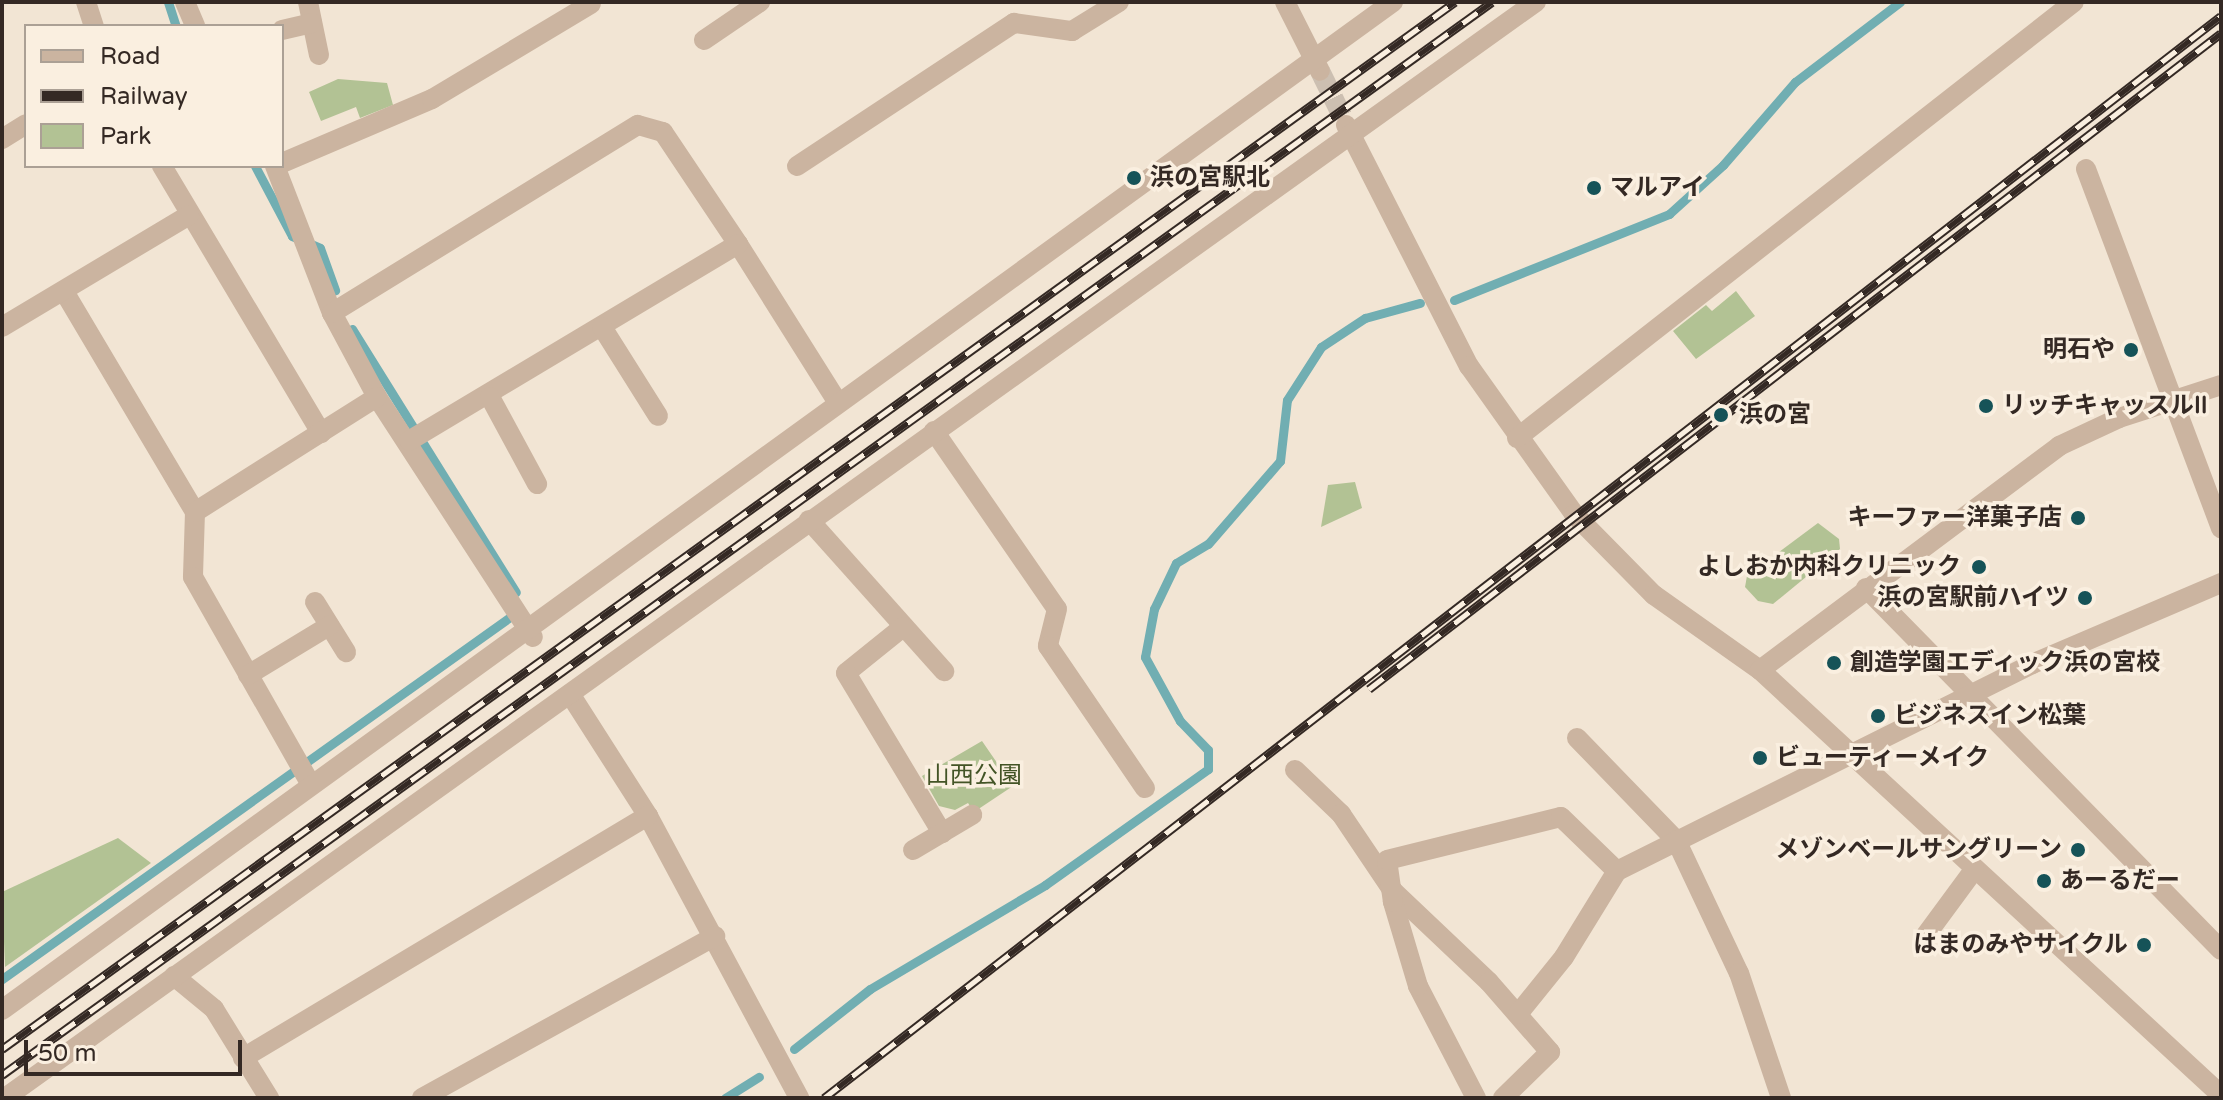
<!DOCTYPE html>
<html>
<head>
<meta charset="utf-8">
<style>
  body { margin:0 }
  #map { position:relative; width:2223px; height:1100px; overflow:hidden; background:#f2e5d4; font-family:"Varela Round","Noto Sans JP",sans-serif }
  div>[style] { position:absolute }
  .green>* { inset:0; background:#b2c294 }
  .stream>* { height:9px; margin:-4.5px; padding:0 4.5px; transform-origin:4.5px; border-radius:4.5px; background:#71aeb2 }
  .minor-tunnel>* { height:20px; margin-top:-10px; transform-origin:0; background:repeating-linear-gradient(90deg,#ccbfb1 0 20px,transparent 0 30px) }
  .minor>* { height:20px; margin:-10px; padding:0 10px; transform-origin:10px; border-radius:10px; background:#cbb4a0 }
  .rail>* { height:9px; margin-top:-4.5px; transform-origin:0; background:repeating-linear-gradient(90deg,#faefe0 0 18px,#342924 0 36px); box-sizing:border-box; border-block:2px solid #342924 }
  .dots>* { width:22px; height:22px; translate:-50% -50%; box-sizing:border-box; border:4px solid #faefe0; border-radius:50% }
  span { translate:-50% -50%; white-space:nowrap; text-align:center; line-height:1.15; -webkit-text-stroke:7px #faefe0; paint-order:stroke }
  .poi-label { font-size:24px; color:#342924; font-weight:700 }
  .left { translate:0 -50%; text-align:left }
  .right { translate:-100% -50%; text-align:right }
  .park-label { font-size:24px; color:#435426 }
  .frame { position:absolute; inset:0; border:4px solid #342924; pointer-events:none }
  .legend { position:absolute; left:24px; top:24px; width:260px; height:144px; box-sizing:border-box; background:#faefe0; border:2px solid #aba095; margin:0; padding:10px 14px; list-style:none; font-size:24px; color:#342924 }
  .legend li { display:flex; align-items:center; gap:16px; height:40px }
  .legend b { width:40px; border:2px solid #aba095 }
  .scale { position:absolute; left:24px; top:1040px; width:218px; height:36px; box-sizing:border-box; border:4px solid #342924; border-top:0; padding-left:10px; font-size:24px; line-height:28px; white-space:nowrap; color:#342924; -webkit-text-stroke:6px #faefe0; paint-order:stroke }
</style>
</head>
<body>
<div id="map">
  <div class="green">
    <div style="clip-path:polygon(338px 79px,387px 83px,393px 105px,360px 118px,356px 107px,321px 121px,309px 92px)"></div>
    <div style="clip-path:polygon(1736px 291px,1755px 316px,1696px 359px,1673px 331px,1706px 305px,1712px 311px)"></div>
    <div style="clip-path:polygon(1355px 482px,1362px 508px,1321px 527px,1328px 485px)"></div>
    <div style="clip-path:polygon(1818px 523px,1839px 539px,1840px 549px,1773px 604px,1758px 601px,1745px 587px,1747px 576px)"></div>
    <div style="clip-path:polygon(982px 741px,1013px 786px,974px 812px,968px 803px,955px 810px,939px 806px,922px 776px)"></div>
    <div style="clip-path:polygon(118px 838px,151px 863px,5px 967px,2px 892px)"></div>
  </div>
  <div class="stream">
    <div style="left:168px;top:2px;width:25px;rotate:72deg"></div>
    <div style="left:255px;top:166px;width:79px;rotate:62.1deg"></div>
    <div style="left:292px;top:236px;width:30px;rotate:23deg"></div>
    <div style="left:320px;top:248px;width:45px;rotate:70.3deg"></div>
    <div style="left:1454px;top:300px;width:232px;rotate:-21.8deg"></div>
    <div style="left:1669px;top:214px;width:73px;rotate:-42.2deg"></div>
    <div style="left:1723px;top:165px;width:110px;rotate:-49.1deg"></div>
    <div style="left:1795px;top:82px;width:132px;rotate:-37.3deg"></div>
    <div style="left:352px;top:329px;width:310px;rotate:58.1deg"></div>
    <div style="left:2px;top:979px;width:624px;rotate:-35.47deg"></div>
    <div style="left:794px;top:1049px;width:97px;rotate:-38.3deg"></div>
    <div style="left:870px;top:989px;width:204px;rotate:-30.7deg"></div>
    <div style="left:1045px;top:885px;width:200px;rotate:-35.4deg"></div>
    <div style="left:1208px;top:769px;width:19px;rotate:-90deg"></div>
    <div style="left:1208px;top:750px;width:40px;rotate:-134deg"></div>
    <div style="left:1180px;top:721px;width:73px;rotate:-118.7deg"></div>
    <div style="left:1145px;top:657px;width:49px;rotate:-79.4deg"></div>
    <div style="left:1154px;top:609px;width:51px;rotate:-64.4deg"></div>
    <div style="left:1176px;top:563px;width:37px;rotate:-31deg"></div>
    <div style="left:1208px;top:544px;width:110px;rotate:-49.1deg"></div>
    <div style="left:1280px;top:461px;width:61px;rotate:-83.5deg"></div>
    <div style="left:1287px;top:400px;width:63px;rotate:-57.3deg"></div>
    <div style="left:1321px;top:347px;width:53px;rotate:-33.4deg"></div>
    <div style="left:1365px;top:318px;width:57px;rotate:-15.3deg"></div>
    <div style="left:725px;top:1098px;width:40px;rotate:-32deg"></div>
  </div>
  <div class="minor-tunnel">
    <div style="left:1320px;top:71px;width:57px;rotate:63.9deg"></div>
  </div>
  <div class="minor">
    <div style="left:86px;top:2px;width:25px;rotate:72deg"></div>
    <div style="left:185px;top:2px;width:26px;rotate:67deg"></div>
    <div style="left:308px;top:2px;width:54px;rotate:78.3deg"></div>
    <div style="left:1285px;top:2px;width:77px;rotate:63.1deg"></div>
    <div style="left:282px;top:30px;width:31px;rotate:-13deg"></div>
    <div style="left:704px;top:40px;width:68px;rotate:-34.2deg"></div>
    <div style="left:1346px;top:125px;width:271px;rotate:63deg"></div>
    <div style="left:1469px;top:366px;width:181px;rotate:54.6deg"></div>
    <div style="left:1574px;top:514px;width:114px;rotate:45.4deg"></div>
    <div style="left:1654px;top:595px;width:130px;rotate:35.3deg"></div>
    <div style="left:1760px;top:670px;width:627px;rotate:42.67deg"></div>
    <div style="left:2px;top:139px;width:28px;rotate:-32deg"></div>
    <div style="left:282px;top:163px;width:163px;rotate:-23.1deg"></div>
    <div style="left:432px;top:99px;width:185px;rotate:-30.9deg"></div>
    <div style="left:162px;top:166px;width:311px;rotate:59.2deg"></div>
    <div style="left:275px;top:166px;width:158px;rotate:68.8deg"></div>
    <div style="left:332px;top:313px;width:95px;rotate:61.8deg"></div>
    <div style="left:377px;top:397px;width:286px;rotate:57deg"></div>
    <div style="left:797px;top:166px;width:260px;rotate:-33.4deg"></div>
    <div style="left:1014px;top:23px;width:59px;rotate:7.9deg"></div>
    <div style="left:1072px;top:31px;width:55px;rotate:-31.7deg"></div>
    <div style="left:2086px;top:169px;width:384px;rotate:69.4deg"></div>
    <div style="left:738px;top:244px;width:188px;rotate:57.8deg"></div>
    <div style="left:65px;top:293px;width:255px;rotate:59.3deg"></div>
    <div style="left:195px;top:512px;width:65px;rotate:91.8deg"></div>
    <div style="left:193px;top:577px;width:237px;rotate:60.4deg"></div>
    <div style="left:332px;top:313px;width:359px;rotate:-31.6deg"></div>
    <div style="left:638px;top:125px;width:26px;rotate:16deg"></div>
    <div style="left:663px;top:132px;width:135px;rotate:56.2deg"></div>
    <div style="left:738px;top:244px;width:383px;rotate:149.1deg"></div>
    <div style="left:2px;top:327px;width:218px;rotate:-30.9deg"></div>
    <div style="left:602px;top:327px;width:105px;rotate:57.8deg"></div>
    <div style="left:490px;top:397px;width:99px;rotate:61.6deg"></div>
    <div style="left:934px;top:431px;width:216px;rotate:55.4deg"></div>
    <div style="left:1057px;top:609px;width:38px;rotate:104deg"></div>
    <div style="left:1048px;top:646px;width:172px;rotate:55.7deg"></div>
    <div style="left:1517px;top:438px;width:707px;rotate:-38.05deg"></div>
    <div style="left:195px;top:512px;width:215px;rotate:-32.3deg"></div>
    <div style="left:809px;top:520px;width:203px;rotate:48.2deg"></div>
    <div style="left:1866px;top:588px;width:507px;rotate:45.56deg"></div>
    <div style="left:315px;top:602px;width:59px;rotate:58.2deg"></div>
    <div style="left:903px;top:627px;width:73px;rotate:141.1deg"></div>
    <div style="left:846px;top:673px;width:187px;rotate:59deg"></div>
    <div style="left:1760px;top:670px;width:374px;rotate:-36.8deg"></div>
    <div style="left:2059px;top:446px;width:66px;rotate:-25deg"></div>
    <div style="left:2119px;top:418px;width:107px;rotate:-17.9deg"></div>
    <div style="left:248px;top:675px;width:95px;rotate:-31.2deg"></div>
    <div style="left:570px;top:694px;width:145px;rotate:57.4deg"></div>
    <div style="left:648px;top:816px;width:320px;rotate:61.8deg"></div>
    <div style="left:1577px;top:738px;width:142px;rotate:45.9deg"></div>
    <div style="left:1676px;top:840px;width:147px;rotate:64.7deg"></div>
    <div style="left:1739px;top:973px;width:132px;rotate:71.4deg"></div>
    <div style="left:1295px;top:770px;width:64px;rotate:43.7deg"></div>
    <div style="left:1341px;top:814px;width:93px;rotate:56deg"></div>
    <div style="left:1393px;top:891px;width:132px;rotate:43.5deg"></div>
    <div style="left:1489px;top:982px;width:93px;rotate:48.9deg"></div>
    <div style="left:1550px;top:1052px;width:66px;rotate:135.6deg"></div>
    <div style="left:913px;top:850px;width:69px;rotate:-30.7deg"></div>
    <div style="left:1926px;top:935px;width:81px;rotate:-53.6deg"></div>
    <div style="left:174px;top:976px;width:52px;rotate:39.5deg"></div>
    <div style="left:214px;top:1009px;width:105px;rotate:58.3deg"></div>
    <div style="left:2px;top:1010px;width:1718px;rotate:-35.93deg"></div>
    <div style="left:1518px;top:1014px;width:73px;rotate:-51.1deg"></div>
    <div style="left:1564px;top:957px;width:101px;rotate:-58.4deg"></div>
    <div style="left:1617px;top:871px;width:464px;rotate:-26.5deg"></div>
    <div style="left:2032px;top:664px;width:206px;rotate:-23.2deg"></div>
    <div style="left:243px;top:1058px;width:472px;rotate:-30.9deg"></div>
    <div style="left:5px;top:1098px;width:1883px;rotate:-35.6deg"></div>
    <div style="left:422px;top:1098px;width:335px;rotate:-28.9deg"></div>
    <div style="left:1476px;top:1098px;width:126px;rotate:-117.4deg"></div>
    <div style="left:1418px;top:986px;width:88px;rotate:-106.6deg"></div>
    <div style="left:1393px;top:902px;width:42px;rotate:-98.1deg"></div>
    <div style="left:1387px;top:860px;width:179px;rotate:-13.9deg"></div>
    <div style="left:1561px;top:817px;width:78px;rotate:44deg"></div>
  </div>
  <div class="rail">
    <div style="left:1369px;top:689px;width:1075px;rotate:-37.59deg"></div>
    <div style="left:2px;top:1049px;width:1791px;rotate:-35.78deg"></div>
    <div style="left:2px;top:1075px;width:1836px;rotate:-35.76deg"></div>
    <div style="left:824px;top:1098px;width:1767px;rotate:-37.76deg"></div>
  </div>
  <div class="dots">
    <div style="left:1134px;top:178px;background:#165358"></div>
    <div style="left:1594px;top:188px;background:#165358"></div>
    <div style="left:2131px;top:350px;background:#165358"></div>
    <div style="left:1986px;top:406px;background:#165358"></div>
    <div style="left:1721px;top:415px;background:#165358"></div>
    <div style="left:2078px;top:518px;background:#165358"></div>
    <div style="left:1979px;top:567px;background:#165358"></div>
    <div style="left:2085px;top:598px;background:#165358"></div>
    <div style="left:1834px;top:663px;background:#165358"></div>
    <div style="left:1878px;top:716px;background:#165358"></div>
    <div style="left:1760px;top:758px;background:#165358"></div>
    <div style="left:2078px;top:850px;background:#165358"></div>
    <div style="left:2044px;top:881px;background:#165358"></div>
    <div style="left:2144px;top:945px;background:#165358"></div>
  </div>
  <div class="poi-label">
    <span class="left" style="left:1150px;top:178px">浜の宮駅北</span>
    <span class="left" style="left:1610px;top:188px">マルアイ</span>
    <span class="right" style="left:2115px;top:350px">明石や</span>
    <span class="left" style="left:2002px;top:406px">リッチキャッスルII</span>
    <span class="left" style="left:1739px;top:415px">浜の宮</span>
    <span class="right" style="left:2062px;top:518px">キーファー洋菓子店</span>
    <span class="right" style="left:1961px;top:567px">よしおか内科クリニック</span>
    <span class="right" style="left:2069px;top:598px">浜の宮駅前ハイツ</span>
    <span class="left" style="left:1850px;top:663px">創造学園エディック浜の宮校</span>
    <span class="left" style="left:1894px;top:716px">ビジネスイン松葉</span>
    <span class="left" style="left:1776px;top:758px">ビューティーメイク</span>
    <span class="right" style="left:2062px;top:850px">メゾンベールサングリーン</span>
    <span class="left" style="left:2060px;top:881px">あーるだー</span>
    <span class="right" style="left:2128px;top:945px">はまのみやサイクル</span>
  </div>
  <div class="park-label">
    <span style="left:974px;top:776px">山西公園</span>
  </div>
  <div class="frame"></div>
  <ul class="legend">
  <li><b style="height:10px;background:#cbb4a0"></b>Road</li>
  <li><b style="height:10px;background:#342924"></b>Railway</li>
  <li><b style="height:22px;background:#b2c294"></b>Park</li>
  </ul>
  <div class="scale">50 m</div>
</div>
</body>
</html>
